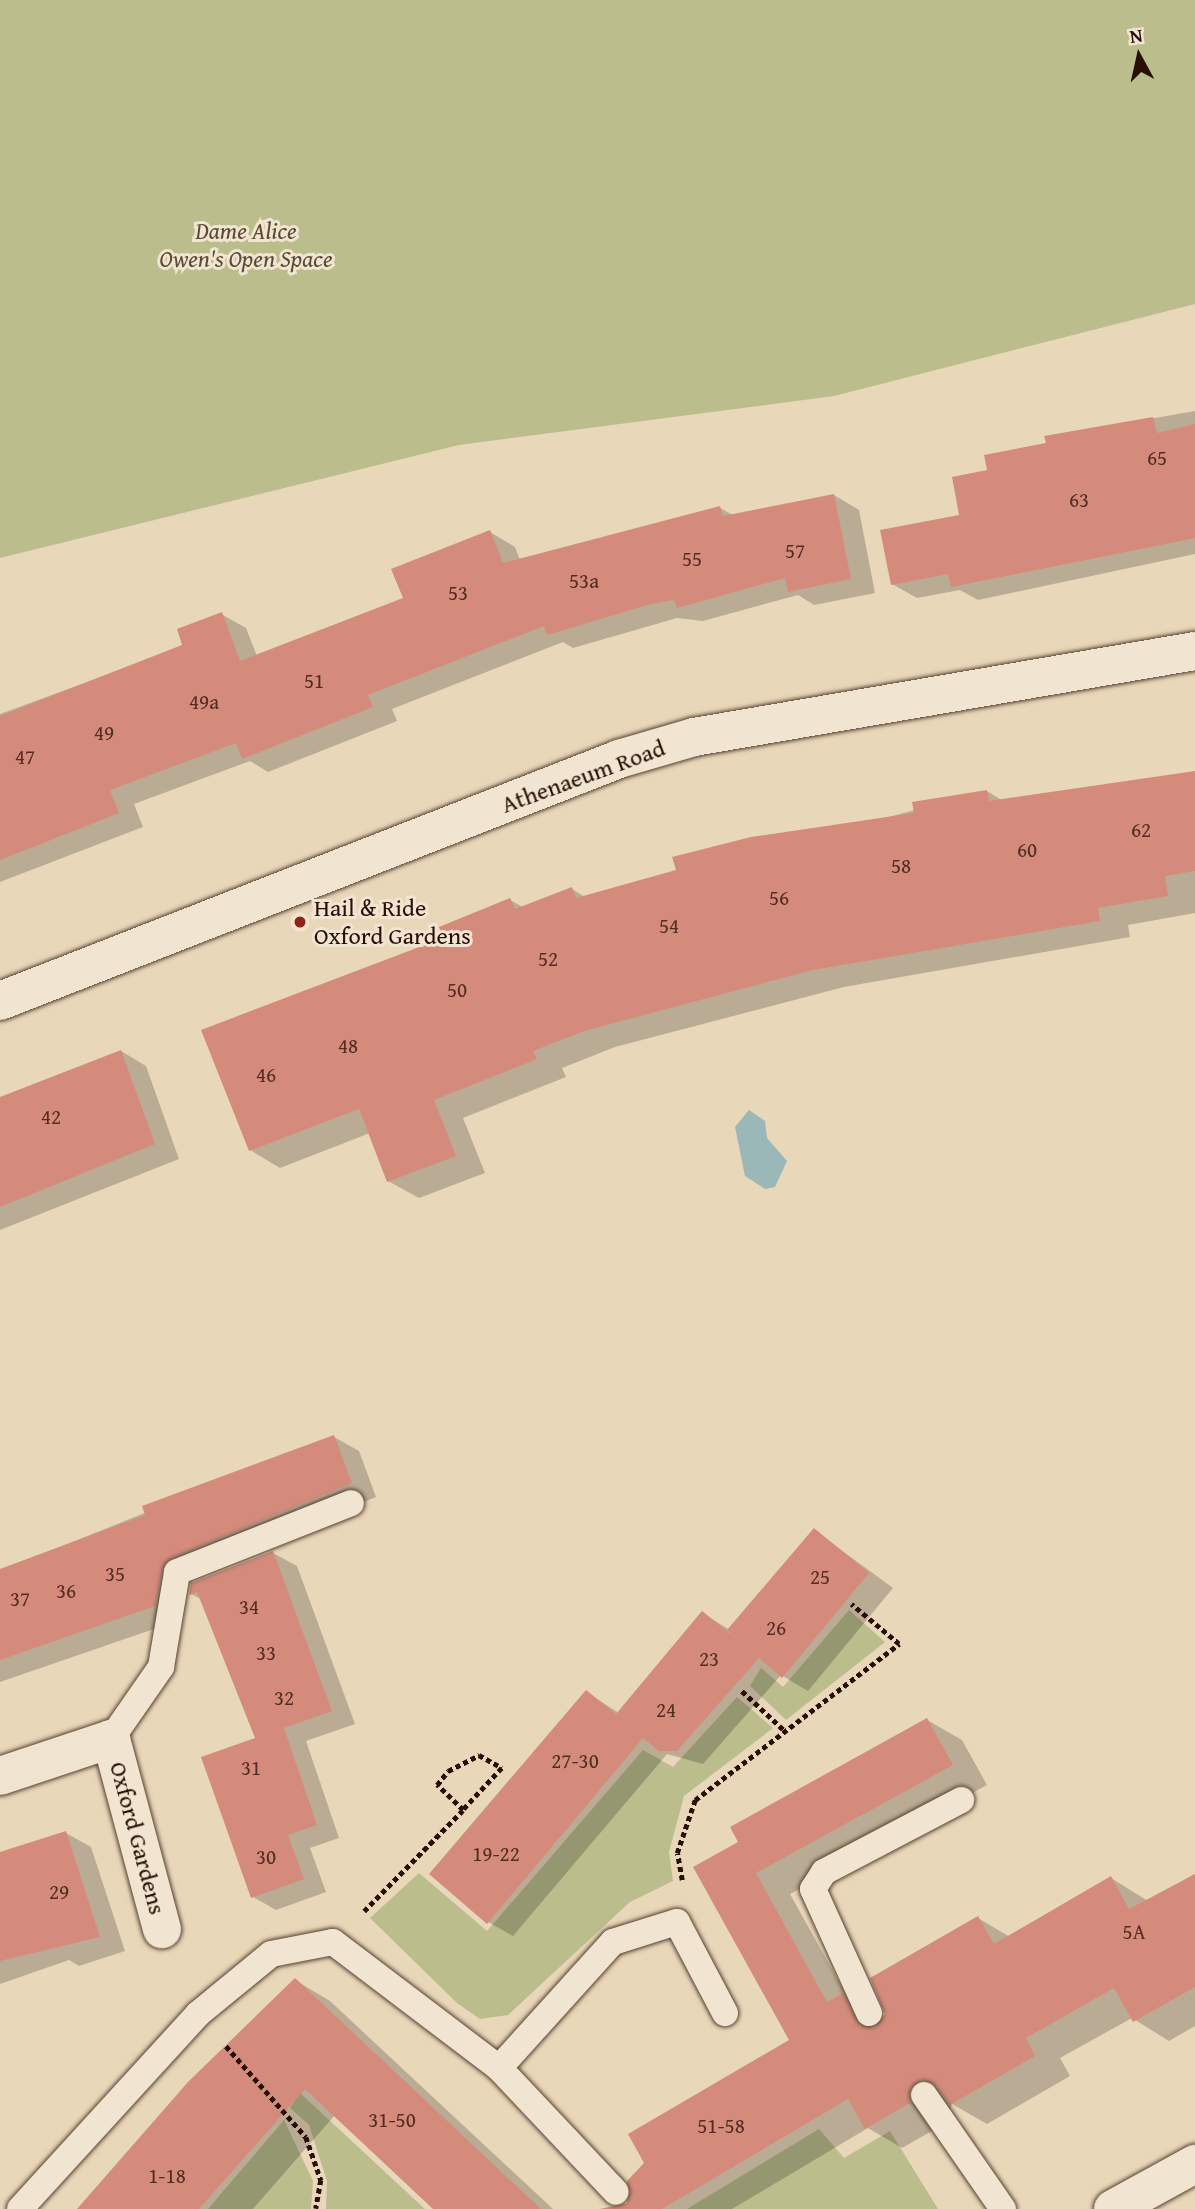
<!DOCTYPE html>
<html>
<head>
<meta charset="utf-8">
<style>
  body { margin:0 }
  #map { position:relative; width:1195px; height:2209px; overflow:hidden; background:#e9d7b9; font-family:"Gentium Book Plus",serif }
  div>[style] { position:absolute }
  .green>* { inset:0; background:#bbbd8c }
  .water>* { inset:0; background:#99b8b7 }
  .shadow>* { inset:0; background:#0003 }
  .building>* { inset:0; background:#d48b7b }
  .path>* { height:4.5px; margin-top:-2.25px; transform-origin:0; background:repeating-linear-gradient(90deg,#280e05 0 5px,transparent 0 8.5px) }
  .roads { filter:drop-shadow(0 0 2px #584032) drop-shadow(0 0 2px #584032) }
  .lane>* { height:26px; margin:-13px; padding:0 13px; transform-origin:13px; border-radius:13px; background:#f1e5d2 }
  .street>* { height:38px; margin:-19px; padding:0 19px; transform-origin:19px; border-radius:19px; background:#f1e5d2 }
  .secondary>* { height:38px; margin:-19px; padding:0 19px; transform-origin:19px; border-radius:19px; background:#f1e5d2 }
  .dots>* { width:19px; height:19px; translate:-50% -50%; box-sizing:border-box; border:4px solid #f1e5d2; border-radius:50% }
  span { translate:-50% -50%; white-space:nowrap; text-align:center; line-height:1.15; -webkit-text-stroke:6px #f1e5d2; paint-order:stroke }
  .number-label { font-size:21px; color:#532d22 }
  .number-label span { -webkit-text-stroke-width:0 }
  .park-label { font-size:24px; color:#5b4b34; font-style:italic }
  .street-label { font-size:24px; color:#280e05 }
  .poi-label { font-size:24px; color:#280e05 }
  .left { translate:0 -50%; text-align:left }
  .north { position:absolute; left:1104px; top:21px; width:70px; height:70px; -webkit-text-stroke:5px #f1e5d2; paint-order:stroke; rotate:352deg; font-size:19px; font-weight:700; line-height:28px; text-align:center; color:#280e05 }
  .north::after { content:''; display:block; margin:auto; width:24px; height:32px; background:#280e05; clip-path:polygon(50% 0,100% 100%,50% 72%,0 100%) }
</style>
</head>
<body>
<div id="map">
  <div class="green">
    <div style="clip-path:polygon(0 0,1195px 0,1195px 304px,834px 396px,459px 445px,0 558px)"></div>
    <div style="clip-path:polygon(849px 1610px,885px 1642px,786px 1720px,750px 1686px,761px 1668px,783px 1687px)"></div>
    <div style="clip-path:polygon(737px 1697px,773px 1728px,684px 1796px,669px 1852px,673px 1881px,630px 1902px,508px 2015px,480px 2019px,457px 2003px,370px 1918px,419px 1873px,487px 1931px,643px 1750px,673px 1767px)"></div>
    <div style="clip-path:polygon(300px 2093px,425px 2209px,326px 2209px,327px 2181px,309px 2125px,290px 2108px)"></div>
    <div style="clip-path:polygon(284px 2120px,313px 2181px,311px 2209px,208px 2209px)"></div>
    <div style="clip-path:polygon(819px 2129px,844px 2158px,890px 2131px,938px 2209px,687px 2209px)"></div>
  </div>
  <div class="water">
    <div style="clip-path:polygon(749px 1110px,765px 1121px,767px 1138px,787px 1161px,775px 1187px,765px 1189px,745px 1176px,735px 1127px)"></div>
  </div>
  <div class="shadow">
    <div style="clip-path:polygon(1195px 411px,1195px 554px,978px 600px,960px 590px,917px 598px,892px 584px,961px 516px,989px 472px,1048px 444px,1046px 437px)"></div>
    <div style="clip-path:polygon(834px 495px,859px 510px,875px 593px,814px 605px,798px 595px,703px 621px,677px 618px,573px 648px,563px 642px,392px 709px,397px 721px,268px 772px,250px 761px,134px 804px,143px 827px,0 882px,0 714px,185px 646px,221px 614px,246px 628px,257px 656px,405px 599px,490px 532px,515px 547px,520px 560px,720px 508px,733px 515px)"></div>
    <div style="clip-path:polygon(1195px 773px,1195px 913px,1128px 925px,1130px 937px,844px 987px,615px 1047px,562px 1068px,566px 1077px,463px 1118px,485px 1173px,419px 1198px,388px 1181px,370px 1133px,280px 1168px,250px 1150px,445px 939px,510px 900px,523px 907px,572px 889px,585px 897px,987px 791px,1003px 801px)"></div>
    <div style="clip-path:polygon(121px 1051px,146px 1066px,179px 1159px,0 1230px,0 1099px)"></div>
    <div style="clip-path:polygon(334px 1437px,359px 1451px,376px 1497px,196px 1571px,186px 1583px,180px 1620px,0 1682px,0 1571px)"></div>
    <div style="clip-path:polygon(814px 1530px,893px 1588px,808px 1691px,781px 1675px,703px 1764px,667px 1754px,513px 1936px,488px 1922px,586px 1692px,619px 1713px,702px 1613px,730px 1630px)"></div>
    <div style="clip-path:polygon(273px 1553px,297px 1566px,355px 1724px,306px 1741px,339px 1838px,310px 1848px,326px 1892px,276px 1910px,253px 1897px,257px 1739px,203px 1600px,191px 1594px)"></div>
    <div style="clip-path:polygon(927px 1720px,962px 1740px,987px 1785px,790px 1894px,848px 1998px,880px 2020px,978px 1918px,1010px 1937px,1111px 1878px,1148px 1901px,1195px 1874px,1195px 2026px,1169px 2041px,1132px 2018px,1060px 2058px,1070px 2076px,987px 2124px,952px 2104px,946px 2123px,902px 2148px,868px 2128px,732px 2209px,621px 2209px,791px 2041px,740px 1842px)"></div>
    <div style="clip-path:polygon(66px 1833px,91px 1847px,125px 1951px,79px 1966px,69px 1960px,0 1984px,0 1854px)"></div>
    <div style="clip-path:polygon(295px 1980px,330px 2001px,553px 2209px,436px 2209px,335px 2115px,253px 2209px,80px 2209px)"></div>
  </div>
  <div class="building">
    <div style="clip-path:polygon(1153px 417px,1157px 433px,1195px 424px,1195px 538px,951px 587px,948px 574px,891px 585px,880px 530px,959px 515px,952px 477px,987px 470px,984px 455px,1046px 443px,1044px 436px)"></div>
    <div style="clip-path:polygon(834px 494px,851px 579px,788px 592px,785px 578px,677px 608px,674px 600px,651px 604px,547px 635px,544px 626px,368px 695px,373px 707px,242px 759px,236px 743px,110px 790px,119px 813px,0 860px,0 716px,182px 645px,177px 629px,222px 612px,240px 661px,403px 598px,391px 569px,490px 530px,503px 563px,720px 506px,723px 516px)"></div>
    <div style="clip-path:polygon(1195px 771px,1195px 871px,1165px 876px,1168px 896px,1098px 908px,1100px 921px,813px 970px,584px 1031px,533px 1051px,537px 1059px,434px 1100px,456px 1156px,387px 1182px,359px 1109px,249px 1151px,201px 1030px,443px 938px,439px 927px,510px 898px,515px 909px,572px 887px,576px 898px,676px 870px,672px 857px,751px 837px,914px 813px,912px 802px,987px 790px,989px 801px)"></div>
    <div style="clip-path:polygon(121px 1050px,155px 1144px,0 1207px,0 1097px)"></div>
    <div style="clip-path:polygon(334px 1435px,352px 1483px,171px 1558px,162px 1569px,155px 1606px,0 1660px,0 1569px,145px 1515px,142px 1506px)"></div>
    <div style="clip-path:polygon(814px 1528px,869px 1573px,782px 1678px,759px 1658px,677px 1751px,659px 1751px,643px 1738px,487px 1924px,429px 1874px,586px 1690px,616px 1714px,702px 1611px,743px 1644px,727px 1630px)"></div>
    <div style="clip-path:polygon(273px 1551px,332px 1711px,284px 1728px,317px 1825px,288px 1835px,304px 1879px,251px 1898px,201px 1757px,255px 1738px,197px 1592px,189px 1595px,191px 1583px)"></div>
    <div style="clip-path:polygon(927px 1718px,953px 1765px,756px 1873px,827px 2002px,843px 1993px,859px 2025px,875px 2028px,885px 2014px,870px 1978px,978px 1916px,994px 1944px,1111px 1876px,1129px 1909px,1195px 1874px,1195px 1987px,1133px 2022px,1114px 1988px,1026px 2038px,1035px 2056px,950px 2105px,936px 2086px,922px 2079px,910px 2088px,910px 2103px,865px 2129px,848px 2099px,662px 2209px,600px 2209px,627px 2203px,627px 2181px,644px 2163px,628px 2134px,789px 2040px,693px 1867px,738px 1842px,730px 1827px)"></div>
    <div style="clip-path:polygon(66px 1831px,100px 1937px,0 1961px,0 1852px)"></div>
    <div style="clip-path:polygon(295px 1978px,541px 2209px,433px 2209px,305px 2089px,199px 2209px,77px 2209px,188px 2082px)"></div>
  </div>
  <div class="path">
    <div style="left:742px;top:1691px;width:59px;rotate:42.9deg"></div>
    <div style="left:682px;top:1880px;width:27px;rotate:-100deg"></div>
    <div style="left:677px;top:1853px;width:56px;rotate:-71.2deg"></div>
    <div style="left:695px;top:1800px;width:257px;rotate:-37.4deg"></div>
    <div style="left:899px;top:1644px;width:62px;rotate:-140.2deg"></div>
    <div style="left:364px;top:1911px;width:141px;rotate:-45.6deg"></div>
    <div style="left:463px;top:1810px;width:36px;rotate:-136deg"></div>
    <div style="left:437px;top:1785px;width:18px;rotate:-52deg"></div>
    <div style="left:448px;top:1771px;width:35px;rotate:-27deg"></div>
    <div style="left:479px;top:1755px;width:26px;rotate:29deg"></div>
    <div style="left:502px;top:1768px;width:57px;rotate:132.9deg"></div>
    <div style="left:226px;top:2046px;width:121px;rotate:48.7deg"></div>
    <div style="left:306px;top:2137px;width:46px;rotate:70.8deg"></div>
    <div style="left:321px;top:2180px;width:29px;rotate:100deg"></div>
  </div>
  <div class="roads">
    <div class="lane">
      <div style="left:111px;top:1739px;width:88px;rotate:-55.2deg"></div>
      <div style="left:161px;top:1667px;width:96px;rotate:-80.4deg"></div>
      <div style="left:177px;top:1572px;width:187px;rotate:-21.6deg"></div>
      <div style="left:869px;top:2013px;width:136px;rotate:-114.3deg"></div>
      <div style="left:813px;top:1889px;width:20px;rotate:-57deg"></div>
      <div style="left:824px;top:1872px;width:155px;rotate:-27.7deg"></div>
      <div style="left:499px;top:2068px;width:170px;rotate:-47.9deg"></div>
      <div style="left:613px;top:1942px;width:67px;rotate:-17.4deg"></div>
      <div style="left:677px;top:1922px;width:103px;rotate:62.2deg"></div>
      <div style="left:924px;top:2095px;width:139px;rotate:55.3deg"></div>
      <div style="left:20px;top:2209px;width:264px;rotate:-47.6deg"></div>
      <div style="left:198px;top:2014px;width:94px;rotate:-39.4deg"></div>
      <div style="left:271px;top:1954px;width:63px;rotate:-11deg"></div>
      <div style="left:333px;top:1942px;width:208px;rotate:37.2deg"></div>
      <div style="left:499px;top:2068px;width:170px;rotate:46.7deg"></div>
    </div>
    <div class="street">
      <div style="left:0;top:1001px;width:665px;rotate:-21.35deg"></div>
      <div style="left:619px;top:759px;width:78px;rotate:-16.3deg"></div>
      <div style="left:694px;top:737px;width:508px;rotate:-9.74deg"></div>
      <div style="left:0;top:1776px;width:117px;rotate:-18.4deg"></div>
      <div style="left:111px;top:1739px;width:197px;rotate:75deg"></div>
    </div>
    <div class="secondary">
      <div style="left:1113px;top:2209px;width:94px;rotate:-28.8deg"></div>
    </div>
  </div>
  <div class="dots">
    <div style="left:300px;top:922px;background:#8f2418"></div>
  </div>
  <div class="number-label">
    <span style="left:1157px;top:458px">65</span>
    <span style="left:1079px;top:500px">63</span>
    <span style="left:795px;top:551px">57</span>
    <span style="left:692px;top:559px">55</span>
    <span style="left:584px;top:581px">53a</span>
    <span style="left:458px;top:593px">53</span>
    <span style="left:314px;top:681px">51</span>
    <span style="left:204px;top:702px">49a</span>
    <span style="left:104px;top:733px">49</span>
    <span style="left:25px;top:757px">47</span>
    <span style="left:1141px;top:830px">62</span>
    <span style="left:1027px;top:850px">60</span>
    <span style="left:901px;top:866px">58</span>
    <span style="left:779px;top:898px">56</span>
    <span style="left:669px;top:926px">54</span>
    <span style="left:548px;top:959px">52</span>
    <span style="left:457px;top:990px">50</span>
    <span style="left:348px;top:1046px">48</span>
    <span style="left:266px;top:1075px">46</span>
    <span style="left:51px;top:1117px">42</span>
    <span style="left:115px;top:1574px">35</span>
    <span style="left:820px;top:1577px">25</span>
    <span style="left:66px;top:1591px">36</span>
    <span style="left:20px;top:1599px">37</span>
    <span style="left:249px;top:1607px">34</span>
    <span style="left:776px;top:1628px">26</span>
    <span style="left:266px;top:1653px">33</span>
    <span style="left:709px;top:1659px">23</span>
    <span style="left:284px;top:1698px">32</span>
    <span style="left:666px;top:1710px">24</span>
    <span style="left:575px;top:1761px">27-30</span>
    <span style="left:251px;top:1768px">31</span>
    <span style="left:496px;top:1854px">19-22</span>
    <span style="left:266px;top:1857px">30</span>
    <span style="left:59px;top:1892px">29</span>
    <span style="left:1134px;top:1932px">5A</span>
    <span style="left:392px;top:2120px">31-50</span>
    <span style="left:721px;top:2126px">51-58</span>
    <span style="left:167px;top:2176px">1-18</span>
  </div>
  <div class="park-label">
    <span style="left:246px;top:245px">Dame Alice<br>Owen's Open Space</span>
  </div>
  <div class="street-label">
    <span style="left:583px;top:776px;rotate:-20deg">Athenaeum Road</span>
    <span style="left:138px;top:1838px;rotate:75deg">Oxford Gardens</span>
  </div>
  <div class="poi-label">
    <span class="left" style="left:314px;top:922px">Hail &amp; Ride<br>Oxford Gardens</span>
  </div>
  <div class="north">N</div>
</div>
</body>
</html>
